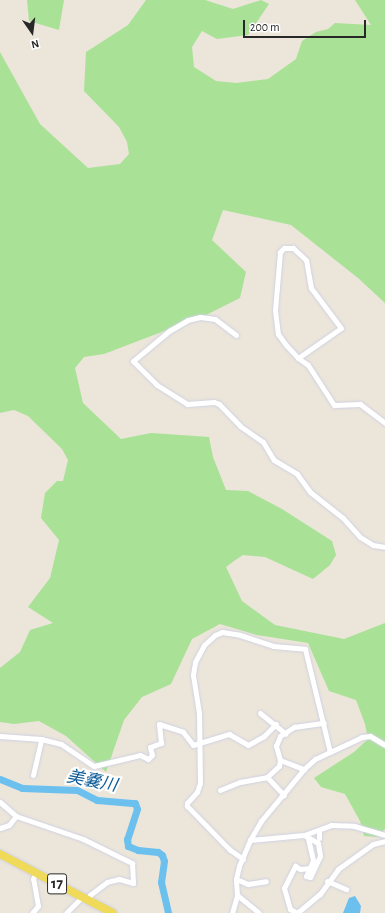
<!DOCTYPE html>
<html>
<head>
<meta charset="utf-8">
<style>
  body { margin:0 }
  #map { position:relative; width:385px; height:913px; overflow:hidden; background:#ebe5da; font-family:"Alegreya Sans","Noto Sans JP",sans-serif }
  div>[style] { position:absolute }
  .green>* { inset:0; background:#a9e296 }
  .water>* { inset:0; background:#6cc0ee }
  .river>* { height:7px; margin:-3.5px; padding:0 3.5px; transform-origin:3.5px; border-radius:3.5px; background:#6cc0ee }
  .roads { filter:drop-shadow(0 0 1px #cfd1e2) drop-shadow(0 0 1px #cfd1e2) }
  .minor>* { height:5px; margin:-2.5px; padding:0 2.5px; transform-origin:2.5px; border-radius:2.5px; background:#fff }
  .primary>* { height:8px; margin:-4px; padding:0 4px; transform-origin:4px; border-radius:4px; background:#f0da5a }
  span { translate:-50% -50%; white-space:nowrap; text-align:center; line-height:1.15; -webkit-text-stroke:4px #fff; paint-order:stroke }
  .shield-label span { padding:1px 3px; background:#fff; border:1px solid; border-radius:3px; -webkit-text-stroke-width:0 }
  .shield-label { font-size:15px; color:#282828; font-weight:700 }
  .water-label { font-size:17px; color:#0d5c98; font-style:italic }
  .north { position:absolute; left:12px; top:12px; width:40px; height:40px; -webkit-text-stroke:3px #fff; paint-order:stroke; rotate:166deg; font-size:11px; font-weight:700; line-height:16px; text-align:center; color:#282828 }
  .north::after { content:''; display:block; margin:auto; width:14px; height:18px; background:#282828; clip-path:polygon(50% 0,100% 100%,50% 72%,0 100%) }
  .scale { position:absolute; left:243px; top:20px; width:123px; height:18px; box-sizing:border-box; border:2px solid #282828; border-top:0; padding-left:5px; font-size:12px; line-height:14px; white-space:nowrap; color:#282828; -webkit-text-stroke:3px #fff; paint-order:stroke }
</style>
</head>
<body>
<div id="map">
  <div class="green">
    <div style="clip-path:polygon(27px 0,64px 0,59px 30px,29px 21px)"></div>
    <div style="clip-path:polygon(146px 0,205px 0,233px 9px,261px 0,269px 4px,248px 35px,217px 39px,202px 31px,192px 47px,194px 67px,216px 81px,236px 83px,268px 79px,296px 59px,302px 41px,316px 32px,328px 29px,335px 23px,371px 25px,355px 0,385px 0,385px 303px,358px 278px,291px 225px,223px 210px,212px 240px,246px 272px,240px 298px,206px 315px,104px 354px,84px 357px,75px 368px,83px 403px,121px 439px,151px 433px,209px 437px,213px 457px,226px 490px,248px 491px,282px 509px,332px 541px,336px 555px,330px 565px,313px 579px,265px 557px,243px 555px,234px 561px,226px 567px,242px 601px,275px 625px,344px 639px,385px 623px,385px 829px,377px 837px,364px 836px,360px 821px,345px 794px,321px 787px,314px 778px,354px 752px,368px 739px,365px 724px,356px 700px,329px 691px,308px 643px,257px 635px,220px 624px,192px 639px,171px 684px,142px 697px,124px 720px,106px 772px,66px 736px,39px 721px,14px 724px,0 722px,0 668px,20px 652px,30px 630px,53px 623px,28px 607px,50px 578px,59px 540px,41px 518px,45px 493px,57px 481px,63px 481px,68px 460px,62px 449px,28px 416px,14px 410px,0 413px,0 52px,40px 124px,88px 168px,120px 164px,129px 154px,127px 142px,119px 127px,84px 91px,86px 52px,128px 25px)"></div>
  </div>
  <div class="water">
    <div style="clip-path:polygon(355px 896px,361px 906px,360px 913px,343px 913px,349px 898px)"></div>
  </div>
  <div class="river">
    <div style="left:0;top:779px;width:24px;rotate:22deg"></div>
    <div style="left:22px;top:788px;width:55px;rotate:2.1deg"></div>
    <div style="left:77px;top:790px;width:22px;rotate:27deg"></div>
    <div style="left:97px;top:800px;width:38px;rotate:5deg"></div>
    <div style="left:135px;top:803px;width:6px;rotate:72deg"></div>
    <div style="left:137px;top:809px;width:32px;rotate:108deg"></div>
    <div style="left:127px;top:839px;width:7px;rotate:82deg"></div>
    <div style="left:128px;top:846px;width:11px;rotate:22deg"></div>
    <div style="left:138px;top:850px;width:20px;rotate:6deg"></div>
    <div style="left:158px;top:852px;width:5px;rotate:37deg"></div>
    <div style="left:162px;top:855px;width:6px;rotate:72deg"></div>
    <div style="left:164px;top:861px;width:21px;rotate:98deg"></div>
    <div style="left:161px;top:882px;width:32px;rotate:77deg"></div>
  </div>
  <div class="roads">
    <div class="minor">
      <div style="left:236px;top:335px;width:26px;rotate:-143deg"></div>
      <div style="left:215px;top:319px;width:15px;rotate:-172deg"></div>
      <div style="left:200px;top:317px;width:12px;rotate:166deg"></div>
      <div style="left:188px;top:320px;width:22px;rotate:150deg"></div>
      <div style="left:169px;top:331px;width:47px;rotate:140.2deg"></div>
      <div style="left:133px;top:361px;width:34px;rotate:45deg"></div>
      <div style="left:157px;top:385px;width:36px;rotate:32deg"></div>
      <div style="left:187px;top:404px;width:27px;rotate:-4deg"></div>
      <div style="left:214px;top:402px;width:5px;rotate:22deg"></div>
      <div style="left:219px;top:404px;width:30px;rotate:46deg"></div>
      <div style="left:240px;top:426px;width:28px;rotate:35deg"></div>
      <div style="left:263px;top:442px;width:21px;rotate:59deg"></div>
      <div style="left:274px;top:460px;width:27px;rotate:31deg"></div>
      <div style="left:297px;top:474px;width:22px;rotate:54deg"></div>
      <div style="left:310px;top:492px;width:42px;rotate:38.2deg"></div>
      <div style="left:343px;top:518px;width:25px;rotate:48deg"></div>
      <div style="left:360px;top:537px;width:15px;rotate:32deg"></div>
      <div style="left:373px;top:545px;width:12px;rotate:9deg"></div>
      <div style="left:298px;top:358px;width:52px;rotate:-34.9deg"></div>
      <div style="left:341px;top:328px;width:50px;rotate:-126.9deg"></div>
      <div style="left:311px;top:288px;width:28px;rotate:-100deg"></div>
      <div style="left:306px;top:260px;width:18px;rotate:-137deg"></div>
      <div style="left:293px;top:248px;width:9px;rotate:180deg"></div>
      <div style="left:284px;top:248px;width:6px;rotate:135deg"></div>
      <div style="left:280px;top:252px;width:58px;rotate:94.9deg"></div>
      <div style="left:275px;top:310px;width:24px;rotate:83deg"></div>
      <div style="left:278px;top:334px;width:14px;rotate:54deg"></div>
      <div style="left:286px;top:345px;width:18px;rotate:47deg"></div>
      <div style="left:298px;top:358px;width:12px;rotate:35deg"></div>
      <div style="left:308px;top:365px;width:48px;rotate:57deg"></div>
      <div style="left:334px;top:405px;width:26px;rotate:-2deg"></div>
      <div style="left:360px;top:404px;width:31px;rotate:37deg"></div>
      <div style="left:260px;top:713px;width:33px;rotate:39deg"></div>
      <div style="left:0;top:736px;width:41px;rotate:4.2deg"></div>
      <div style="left:41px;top:739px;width:21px;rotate:14deg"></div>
      <div style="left:61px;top:744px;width:40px;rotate:34deg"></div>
      <div style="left:94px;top:766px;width:47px;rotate:-13.4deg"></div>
      <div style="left:140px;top:755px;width:9px;rotate:27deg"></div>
      <div style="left:148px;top:759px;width:6px;rotate:-45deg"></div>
      <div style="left:152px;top:755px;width:8px;rotate:-104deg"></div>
      <div style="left:150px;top:747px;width:12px;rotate:-20deg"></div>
      <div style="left:161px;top:743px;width:19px;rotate:-96deg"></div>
      <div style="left:159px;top:724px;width:25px;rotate:18deg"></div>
      <div style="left:183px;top:732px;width:16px;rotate:52deg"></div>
      <div style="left:193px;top:745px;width:38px;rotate:-17deg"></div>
      <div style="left:229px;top:734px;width:22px;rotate:30deg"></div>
      <div style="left:248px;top:745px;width:18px;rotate:-29deg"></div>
      <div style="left:264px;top:736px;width:17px;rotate:-45deg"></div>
      <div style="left:280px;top:760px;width:26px;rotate:21deg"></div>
      <div style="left:33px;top:775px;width:37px;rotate:-77deg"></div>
      <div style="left:267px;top:777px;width:25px;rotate:47deg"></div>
      <div style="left:220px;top:790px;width:22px;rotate:-22deg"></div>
      <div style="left:240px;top:782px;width:27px;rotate:-10deg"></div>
      <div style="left:267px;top:777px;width:16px;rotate:-43deg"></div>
      <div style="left:279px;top:766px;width:6px;rotate:-81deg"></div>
      <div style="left:280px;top:760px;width:15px;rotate:-106deg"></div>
      <div style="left:276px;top:746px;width:11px;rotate:-68deg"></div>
      <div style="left:280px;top:736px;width:17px;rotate:-33deg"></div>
      <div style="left:294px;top:727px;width:30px;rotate:-8deg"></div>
      <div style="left:0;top:802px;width:21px;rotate:41deg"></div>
      <div style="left:16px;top:816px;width:71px;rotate:18.9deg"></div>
      <div style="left:83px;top:839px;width:55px;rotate:26.1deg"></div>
      <div style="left:132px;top:863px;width:20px;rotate:87deg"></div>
      <div style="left:133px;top:883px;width:15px;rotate:-164deg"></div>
      <div style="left:119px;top:879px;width:12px;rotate:166deg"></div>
      <div style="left:107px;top:882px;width:21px;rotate:143deg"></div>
      <div style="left:90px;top:895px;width:5px;rotate:112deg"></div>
      <div style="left:0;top:828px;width:9px;rotate:-18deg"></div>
      <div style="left:9px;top:825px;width:11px;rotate:-52deg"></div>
      <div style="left:319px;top:830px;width:8px;rotate:90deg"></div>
      <div style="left:304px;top:835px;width:16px;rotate:30deg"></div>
      <div style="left:318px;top:843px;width:13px;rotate:81deg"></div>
      <div style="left:320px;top:856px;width:23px;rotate:115deg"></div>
      <div style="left:310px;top:877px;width:4px;rotate:-166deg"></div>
      <div style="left:306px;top:876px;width:17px;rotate:-66deg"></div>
      <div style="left:313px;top:860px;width:22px;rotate:-103deg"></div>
      <div style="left:250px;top:840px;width:54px;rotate:-5.3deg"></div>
      <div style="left:304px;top:835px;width:29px;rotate:-20deg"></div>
      <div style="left:331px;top:825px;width:23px;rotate:2deg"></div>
      <div style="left:354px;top:826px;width:32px;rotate:16deg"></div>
      <div style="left:243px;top:859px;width:16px;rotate:-145deg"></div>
      <div style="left:230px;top:850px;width:62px;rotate:-134.3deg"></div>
      <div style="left:187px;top:806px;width:3px;rotate:-90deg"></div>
      <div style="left:187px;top:803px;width:15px;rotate:-48deg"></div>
      <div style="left:197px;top:792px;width:9px;rotate:-72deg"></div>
      <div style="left:200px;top:783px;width:70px;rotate:-90.8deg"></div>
      <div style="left:199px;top:713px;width:38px;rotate:-99deg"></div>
      <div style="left:193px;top:675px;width:13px;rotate:-81deg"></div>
      <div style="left:195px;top:662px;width:19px;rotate:-62deg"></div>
      <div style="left:204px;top:645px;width:15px;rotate:-42deg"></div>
      <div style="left:215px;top:635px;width:8px;rotate:-23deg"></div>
      <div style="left:222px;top:632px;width:18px;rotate:9deg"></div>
      <div style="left:240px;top:635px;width:35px;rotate:18deg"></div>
      <div style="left:273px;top:646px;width:32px;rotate:5deg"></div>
      <div style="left:305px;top:649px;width:106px;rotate:76.4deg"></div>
      <div style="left:236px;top:879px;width:13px;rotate:23deg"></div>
      <div style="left:248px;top:884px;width:18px;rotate:-9deg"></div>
      <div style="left:327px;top:881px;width:21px;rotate:23deg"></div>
      <div style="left:237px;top:895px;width:28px;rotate:39deg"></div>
      <div style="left:32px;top:913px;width:9px;rotate:-49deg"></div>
      <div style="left:38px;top:906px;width:27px;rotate:-100deg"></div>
      <div style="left:33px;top:879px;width:6px;rotate:-72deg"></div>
      <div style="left:66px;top:913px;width:23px;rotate:-45deg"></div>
      <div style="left:232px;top:913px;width:19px;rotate:-74deg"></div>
      <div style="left:237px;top:895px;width:16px;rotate:-94deg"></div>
      <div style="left:236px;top:879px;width:13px;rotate:-77deg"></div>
      <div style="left:239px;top:866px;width:28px;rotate:-67deg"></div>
      <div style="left:250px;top:840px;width:22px;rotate:-60deg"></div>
      <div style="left:261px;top:821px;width:67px;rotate:-50.4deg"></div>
      <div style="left:304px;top:769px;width:15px;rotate:-42deg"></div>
      <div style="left:315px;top:759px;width:52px;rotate:-25.1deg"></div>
      <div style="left:362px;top:737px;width:8px;rotate:-7deg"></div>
      <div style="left:370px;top:736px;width:17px;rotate:31deg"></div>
      <div style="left:297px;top:913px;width:30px;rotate:-40deg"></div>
      <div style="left:320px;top:894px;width:31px;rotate:-54deg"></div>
      <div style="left:338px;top:869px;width:43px;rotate:-35.5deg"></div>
      <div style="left:373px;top:844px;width:12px;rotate:-14deg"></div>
      <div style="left:297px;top:913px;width:8px;rotate:-150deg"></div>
      <div style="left:290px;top:909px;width:22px;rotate:-106deg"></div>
      <div style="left:284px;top:888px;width:25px;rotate:-63deg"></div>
      <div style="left:295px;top:866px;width:6px;rotate:31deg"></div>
      <div style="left:300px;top:869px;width:10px;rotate:-6deg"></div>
    </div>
    <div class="primary">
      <div style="left:0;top:854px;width:127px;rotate:27.6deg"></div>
    </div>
  </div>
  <div class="shield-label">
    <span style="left:57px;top:884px">17</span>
  </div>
  <div class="water-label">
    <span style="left:92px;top:781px;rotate:11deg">美嚢川</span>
  </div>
  <div class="north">N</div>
  <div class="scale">200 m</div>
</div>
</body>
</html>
